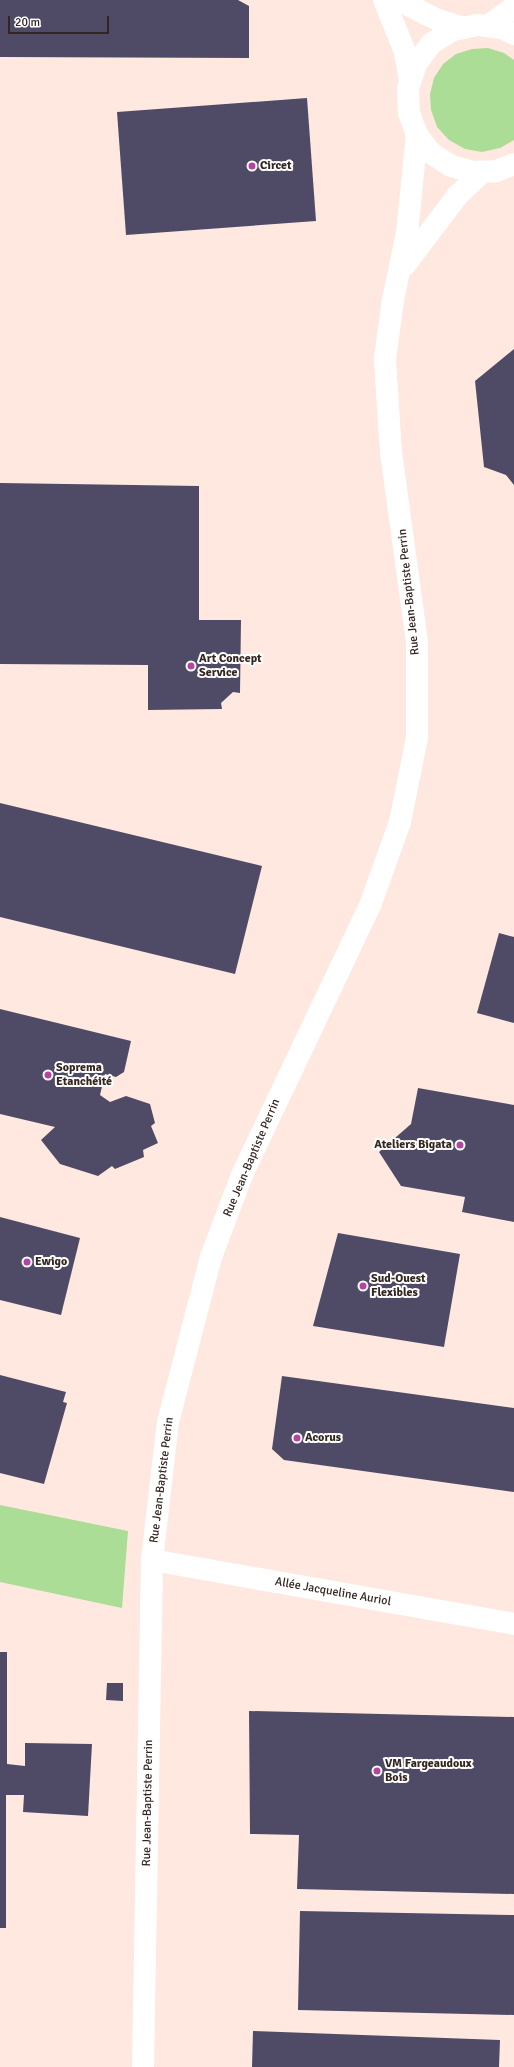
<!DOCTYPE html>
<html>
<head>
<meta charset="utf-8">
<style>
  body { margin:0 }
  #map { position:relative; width:514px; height:2067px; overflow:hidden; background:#ffe8df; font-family:Signika,sans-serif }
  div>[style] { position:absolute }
  .green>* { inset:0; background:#abdd97 }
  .building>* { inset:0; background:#4f4b67 }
  .street>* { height:22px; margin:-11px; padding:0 11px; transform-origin:11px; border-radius:11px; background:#fff }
  .dots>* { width:11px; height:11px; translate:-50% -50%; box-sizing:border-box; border:2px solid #fff; border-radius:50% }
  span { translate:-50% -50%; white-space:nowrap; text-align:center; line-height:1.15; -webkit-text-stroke:4px #fff; paint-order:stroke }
  .poi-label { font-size:12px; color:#332520; font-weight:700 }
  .left { translate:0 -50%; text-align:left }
  .right { translate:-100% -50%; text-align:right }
  .street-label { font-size:12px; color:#332520 }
  .scale { position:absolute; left:8px; top:16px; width:101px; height:18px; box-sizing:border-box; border:2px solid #332520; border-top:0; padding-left:5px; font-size:12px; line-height:14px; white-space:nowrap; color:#332520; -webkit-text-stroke:3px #fff; paint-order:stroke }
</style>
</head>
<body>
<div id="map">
  <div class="green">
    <div style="clip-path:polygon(488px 48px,504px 53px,514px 60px,514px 140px,500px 148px,482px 152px,465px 149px,449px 140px,437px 127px,431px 110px,430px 94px,434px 78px,443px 64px,456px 54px,472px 49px)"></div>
    <div style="clip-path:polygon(0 1505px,128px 1531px,122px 1608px,0 1582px)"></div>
  </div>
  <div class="building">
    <div style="clip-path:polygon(0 0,238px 0,249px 6px,249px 58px,0 57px)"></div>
    <div style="clip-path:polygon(307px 98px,316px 221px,126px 235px,117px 112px)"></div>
    <div style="clip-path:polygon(514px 349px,514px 485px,506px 475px,484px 467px,475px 381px)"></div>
    <div style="clip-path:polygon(0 483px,199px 486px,199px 620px,241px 620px,240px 693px,233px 692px,221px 703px,222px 709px,148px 710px,148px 665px,0 664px)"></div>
    <div style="clip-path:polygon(0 803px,262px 866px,235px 974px,0 917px)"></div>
    <div style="clip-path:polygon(499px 933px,514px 937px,514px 1023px,477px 1013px)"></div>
    <div style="clip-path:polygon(0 1009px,131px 1041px,124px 1072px,116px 1077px,105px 1074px,100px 1095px,110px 1102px,126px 1096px,150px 1104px,155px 1123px,151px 1126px,158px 1143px,143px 1150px,144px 1157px,115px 1169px,112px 1166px,98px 1176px,60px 1164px,41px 1140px,55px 1127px,0 1114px)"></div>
    <div style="clip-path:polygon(418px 1088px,514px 1105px,514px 1222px,462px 1212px,465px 1197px,401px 1186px,379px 1152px,411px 1124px)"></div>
    <div style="clip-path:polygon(0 1217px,80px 1238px,61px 1315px,0 1300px)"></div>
    <div style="clip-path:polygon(338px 1233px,460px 1254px,444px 1347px,313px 1326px)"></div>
    <div style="clip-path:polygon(0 1375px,66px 1392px,63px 1402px,67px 1403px,44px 1484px,0 1473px)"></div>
    <div style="clip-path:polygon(282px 1376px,514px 1408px,514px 1492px,284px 1460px,272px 1449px)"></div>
    <div style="clip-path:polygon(0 1652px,7px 1652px,7px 1764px,25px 1766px,25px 1743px,92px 1744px,88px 1816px,23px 1812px,24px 1795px,6px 1795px,6px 1928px,0 1928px)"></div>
    <div style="clip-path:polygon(107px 1683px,123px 1683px,123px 1701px,106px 1700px)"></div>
    <div style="clip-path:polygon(249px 1711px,514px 1717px,514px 1894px,297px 1889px,299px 1835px,250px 1834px)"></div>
    <div style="clip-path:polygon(300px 1911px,514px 1915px,514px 2015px,298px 2010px)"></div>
    <div style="clip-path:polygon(253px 2031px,500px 2040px,499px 2067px,252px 2067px)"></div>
  </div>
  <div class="street">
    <div style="left:384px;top:0;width:56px;rotate:68deg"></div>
    <div style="left:405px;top:52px;width:29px;rotate:80deg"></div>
    <div style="left:398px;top:0;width:45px;rotate:26.6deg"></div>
    <div style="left:438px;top:20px;width:27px;rotate:17deg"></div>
    <div style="left:488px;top:26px;width:32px;rotate:-36deg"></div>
    <div style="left:514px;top:34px;width:13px;rotate:-153deg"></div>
    <div style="left:502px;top:28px;width:25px;rotate:-173deg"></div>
    <div style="left:477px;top:25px;width:25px;rotate:168deg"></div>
    <div style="left:453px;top:30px;width:26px;rotate:148deg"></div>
    <div style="left:431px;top:44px;width:25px;rotate:127deg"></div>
    <div style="left:416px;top:64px;width:25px;rotate:108deg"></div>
    <div style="left:408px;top:88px;width:25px;rotate:88deg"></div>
    <div style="left:409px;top:113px;width:23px;rotate:70deg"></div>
    <div style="left:417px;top:135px;width:23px;rotate:52deg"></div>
    <div style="left:431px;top:153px;width:24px;rotate:33deg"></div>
    <div style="left:451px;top:166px;width:23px;rotate:15deg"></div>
    <div style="left:473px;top:172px;width:23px;rotate:-2deg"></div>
    <div style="left:496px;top:171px;width:19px;rotate:-21deg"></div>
    <div style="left:405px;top:265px;width:88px;rotate:-52.9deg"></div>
    <div style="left:458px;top:195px;width:34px;rotate:-43deg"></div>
    <div style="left:152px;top:1560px;width:368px;rotate:10deg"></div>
    <div style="left:143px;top:2067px;width:507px;rotate:-88.98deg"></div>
    <div style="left:152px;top:1560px;width:139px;rotate:-83.4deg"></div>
    <div style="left:168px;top:1422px;width:171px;rotate:-75.4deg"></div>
    <div style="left:211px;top:1257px;width:88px;rotate:-69.3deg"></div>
    <div style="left:242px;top:1175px;width:301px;rotate:-64.6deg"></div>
    <div style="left:371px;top:903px;width:86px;rotate:-70.3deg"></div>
    <div style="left:400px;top:822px;width:86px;rotate:-78.6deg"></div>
    <div style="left:417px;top:738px;width:96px;rotate:-90deg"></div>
    <div style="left:417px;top:642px;width:191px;rotate:-97.8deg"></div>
    <div style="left:391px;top:453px;width:94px;rotate:-93.7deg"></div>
    <div style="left:385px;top:359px;width:60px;rotate:-82.3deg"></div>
    <div style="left:393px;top:300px;width:68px;rotate:-78.2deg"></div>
    <div style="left:407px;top:233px;width:99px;rotate:-84.2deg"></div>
  </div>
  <div class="dots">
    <div style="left:252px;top:166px;background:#b344a2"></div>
    <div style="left:191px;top:666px;background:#b344a2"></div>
    <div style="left:48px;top:1075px;background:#b344a2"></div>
    <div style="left:460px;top:1145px;background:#b344a2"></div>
    <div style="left:27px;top:1262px;background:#b344a2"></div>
    <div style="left:363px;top:1286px;background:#b344a2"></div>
    <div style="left:297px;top:1438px;background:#b344a2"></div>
    <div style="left:377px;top:1771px;background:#b344a2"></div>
  </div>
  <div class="poi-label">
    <span class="left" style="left:260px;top:166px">Circet</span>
    <span class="left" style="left:199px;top:666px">Art Concept<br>Service</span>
    <span class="left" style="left:56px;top:1075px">Soprema<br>Etanchéité</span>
    <span class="right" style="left:452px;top:1145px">Ateliers Bigata</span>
    <span class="left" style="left:35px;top:1262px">Ewigo</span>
    <span class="left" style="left:371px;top:1286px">Sud-Ouest<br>Flexibles</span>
    <span class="left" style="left:305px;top:1438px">Acorus</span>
    <span class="left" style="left:385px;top:1771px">VM Fargeaudoux<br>Bois</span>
  </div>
  <div class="street-label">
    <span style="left:409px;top:592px;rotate:-96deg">Rue Jean-Baptiste Perrin</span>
    <span style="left:252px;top:1158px;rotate:-67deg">Rue Jean-Baptiste Perrin</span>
    <span style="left:162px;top:1480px;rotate:-83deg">Rue Jean-Baptiste Perrin</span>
    <span style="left:333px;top:1592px;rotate:10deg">Allée Jacqueline Auriol</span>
    <span style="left:148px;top:1803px;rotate:-89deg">Rue Jean-Baptiste Perrin</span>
  </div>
  <div class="scale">20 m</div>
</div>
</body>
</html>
